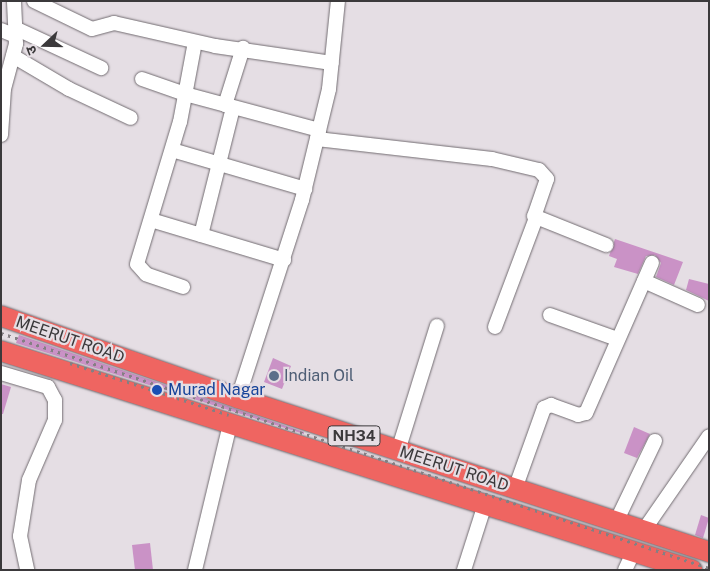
<!DOCTYPE html>
<html>
<head>
<meta charset="utf-8">
<style>
  body { margin:0 }
  #map { position:relative; width:710px; height:571px; overflow:hidden; background:#e5dee4; font-family:"Public Sans","Noto Sans Devanagari",sans-serif }
  div>[style] { position:absolute }
  .building>* { inset:0; background:#ca92c6 }
  .roads { filter:drop-shadow(0 0 1px #726c71) drop-shadow(0 0 1px #726c71) }
  .minor>* { height:14px; margin:-7px; padding:0 7px; transform-origin:7px; border-radius:7px; background:#fff }
  .highway>* { height:20px; margin:-10px; padding:0 10px; transform-origin:10px; border-radius:10px; background:#ef6561 }
  .rail>* { height:2.5px; margin-top:-1.25px; transform-origin:0; background:repeating-linear-gradient(90deg,#847f83 0 2.5px,transparent 0 7.5px) }
  .dots>* { width:14px; height:14px; translate:-50% -50%; box-sizing:border-box; border:2px solid #e5dee4; border-radius:50% }
  span { translate:-50% -50%; white-space:nowrap; text-align:center; line-height:1.15; -webkit-text-stroke:4.5px #e5dee4; paint-order:stroke }
  .shield-label span { padding:1px 4px; background:#e5dee4; border:1px solid; border-radius:4px; -webkit-text-stroke-width:0 }
  .shield-label { font-size:15px; color:#3b393b; font-weight:700 }
  .street-label { font-size:16px; color:#3b393b }
  .service-label { font-size:16px; color:#4e5e75 }
  .left { translate:0 -50%; text-align:left }
  .transit-label { font-size:16px; color:#164399 }
  .frame { position:absolute; inset:0; border:2px solid #3b393b; pointer-events:none }
  .north { position:absolute; left:20px; top:20px; width:50px; height:50px; -webkit-text-stroke:4px #e5dee4; paint-order:stroke; rotate:249deg; font-size:14px; font-weight:700; line-height:20px; text-align:center; color:#3b393b }
  .north::after { content:''; display:block; margin:auto; width:18px; height:22px; background:#3b393b; clip-path:polygon(50% 0,100% 100%,50% 72%,0 100%) }
</style>
</head>
<body>
<div id="map">
  <div class="building">
    <div style="clip-path:polygon(615px 239px,683px 262px,674px 285px,656px 277px,661px 263px,655px 255px,646px 256px,638px 274px,614px 267px,617px 259px,609px 256px)"></div>
    <div style="clip-path:polygon(689px 279px,709px 284px,709px 301px,686px 290px)"></div>
    <div style="clip-path:polygon(19px 335px,304px 432px,304px 434px,16px 343px)"></div>
    <div style="clip-path:polygon(273px 358px,291px 366px,282px 389px,264px 382px)"></div>
    <div style="clip-path:polygon(1px 384px,11px 387px,3px 414px,1px 414px)"></div>
    <div style="clip-path:polygon(634px 427px,650px 434px,637px 458px,624px 453px)"></div>
    <div style="clip-path:polygon(701px 515px,709px 518px,703px 538px,695px 535px)"></div>
    <div style="clip-path:polygon(150px 543px,153px 570px,135px 570px,132px 545px)"></div>
  </div>
  <div class="roads">
    <div class="minor">
      <div style="left:34px;top:1px;width:64px;rotate:25.8deg"></div>
      <div style="left:92px;top:29px;width:23px;rotate:-15deg"></div>
      <div style="left:114px;top:23px;width:104px;rotate:12.8deg"></div>
      <div style="left:215px;top:46px;width:118px;rotate:8.3deg"></div>
      <div style="left:17px;top:29px;width:93px;rotate:24.9deg"></div>
      <div style="left:1px;top:30px;width:16px;rotate:22deg"></div>
      <div style="left:13px;top:56px;width:65px;rotate:30.5deg"></div>
      <div style="left:69px;top:89px;width:68px;rotate:25.1deg"></div>
      <div style="left:142px;top:79px;width:46px;rotate:19.2deg"></div>
      <div style="left:185px;top:94px;width:139px;rotate:15deg"></div>
      <div style="left:225px;top:105px;width:60px;rotate:-72.5deg"></div>
      <div style="left:1px;top:135px;width:46px;rotate:-86.3deg"></div>
      <div style="left:4px;top:89px;width:47px;rotate:-75.1deg"></div>
      <div style="left:16px;top:44px;width:43px;rotate:-92.7deg"></div>
      <div style="left:317px;top:139px;width:176px;rotate:6.5deg"></div>
      <div style="left:492px;top:159px;width:48px;rotate:13.2deg"></div>
      <div style="left:539px;top:170px;width:12px;rotate:48deg"></div>
      <div style="left:547px;top:179px;width:39px;rotate:109deg"></div>
      <div style="left:534px;top:216px;width:78px;rotate:21.9deg"></div>
      <div style="left:172px;top:150px;width:139px;rotate:16.3deg"></div>
      <div style="left:151px;top:220px;width:139px;rotate:16.7deg"></div>
      <div style="left:201px;top:235px;width:131px;rotate:-75.9deg"></div>
      <div style="left:644px;top:281px;width:59px;rotate:24deg"></div>
      <div style="left:183px;top:287px;width:39px;rotate:-161deg"></div>
      <div style="left:146px;top:274px;width:13px;rotate:-132deg"></div>
      <div style="left:137px;top:264px;width:148px;rotate:-73.2deg"></div>
      <div style="left:180px;top:122px;width:81px;rotate:-79.4deg"></div>
      <div style="left:550px;top:315px;width:71px;rotate:19.7deg"></div>
      <div style="left:495px;top:327px;width:116px;rotate:-69.4deg"></div>
      <div style="left:1px;top:373px;width:49px;rotate:16.6deg"></div>
      <div style="left:48px;top:387px;width:15px;rotate:62deg"></div>
      <div style="left:55px;top:400px;width:20px;rotate:90deg"></div>
      <div style="left:55px;top:420px;width:65px;rotate:113.4deg"></div>
      <div style="left:29px;top:480px;width:57px;rotate:99.1deg"></div>
      <div style="left:20px;top:536px;width:35px;rotate:78deg"></div>
      <div style="left:238px;top:398px;width:208px;rotate:-72.1deg"></div>
      <div style="left:302px;top:200px;width:114px;rotate:-76.3deg"></div>
      <div style="left:329px;top:89px;width:88px;rotate:-84.2deg"></div>
      <div style="left:398px;top:451px;width:131px;rotate:-72.7deg"></div>
      <div style="left:515px;top:489px;width:86px;rotate:-70.3deg"></div>
      <div style="left:544px;top:408px;width:8px;rotate:-23deg"></div>
      <div style="left:551px;top:405px;width:29px;rotate:20deg"></div>
      <div style="left:578px;top:415px;width:8px;rotate:-14deg"></div>
      <div style="left:586px;top:413px;width:164px;rotate:-66.3deg"></div>
      <div style="left:616px;top:522px;width:90px;rotate:-64.3deg"></div>
      <div style="left:644px;top:530px;width:114px;rotate:-55.3deg"></div>
      <div style="left:195px;top:570px;width:150px;rotate:-76.5deg"></div>
      <div style="left:464px;top:570px;width:69px;rotate:-72.3deg"></div>
      <div style="left:625px;top:570px;width:21px;rotate:-65deg"></div>
    </div>
    <div class="highway">
      <div style="left:1px;top:316px;width:251px;rotate:19.1deg"></div>
      <div style="left:238px;top:398px;width:496px;rotate:18.1deg"></div>
      <div style="left:1px;top:351px;width:725px;rotate:17.59deg"></div>
    </div>
  </div>
  <div class="rail">
    <div style="left:1px;top:333px;width:746px;rotate:18.36deg"></div>
    <div style="left:70px;top:363px;width:167px;rotate:18.1deg"></div>
  </div>
  <div class="dots">
    <div style="left:274px;top:376px;background:#5c6f8a"></div>
    <div style="left:157px;top:390px;background:#1a4fb4"></div>
  </div>
  <div class="shield-label">
    <span style="left:354px;top:436px">NH34</span>
  </div>
  <div class="street-label">
    <span style="left:70px;top:340px;rotate:19deg">MEERUT ROAD</span>
    <span style="left:454px;top:469px;rotate:18deg">MEERUT ROAD</span>
  </div>
  <div class="service-label">
    <span class="left" style="left:284px;top:376px">Indian Oil</span>
  </div>
  <div class="transit-label">
    <span class="left" style="left:168px;top:390px">Murad Nagar</span>
  </div>
  <div class="frame"></div>
  <div class="north">उ</div>
</div>
</body>
</html>
